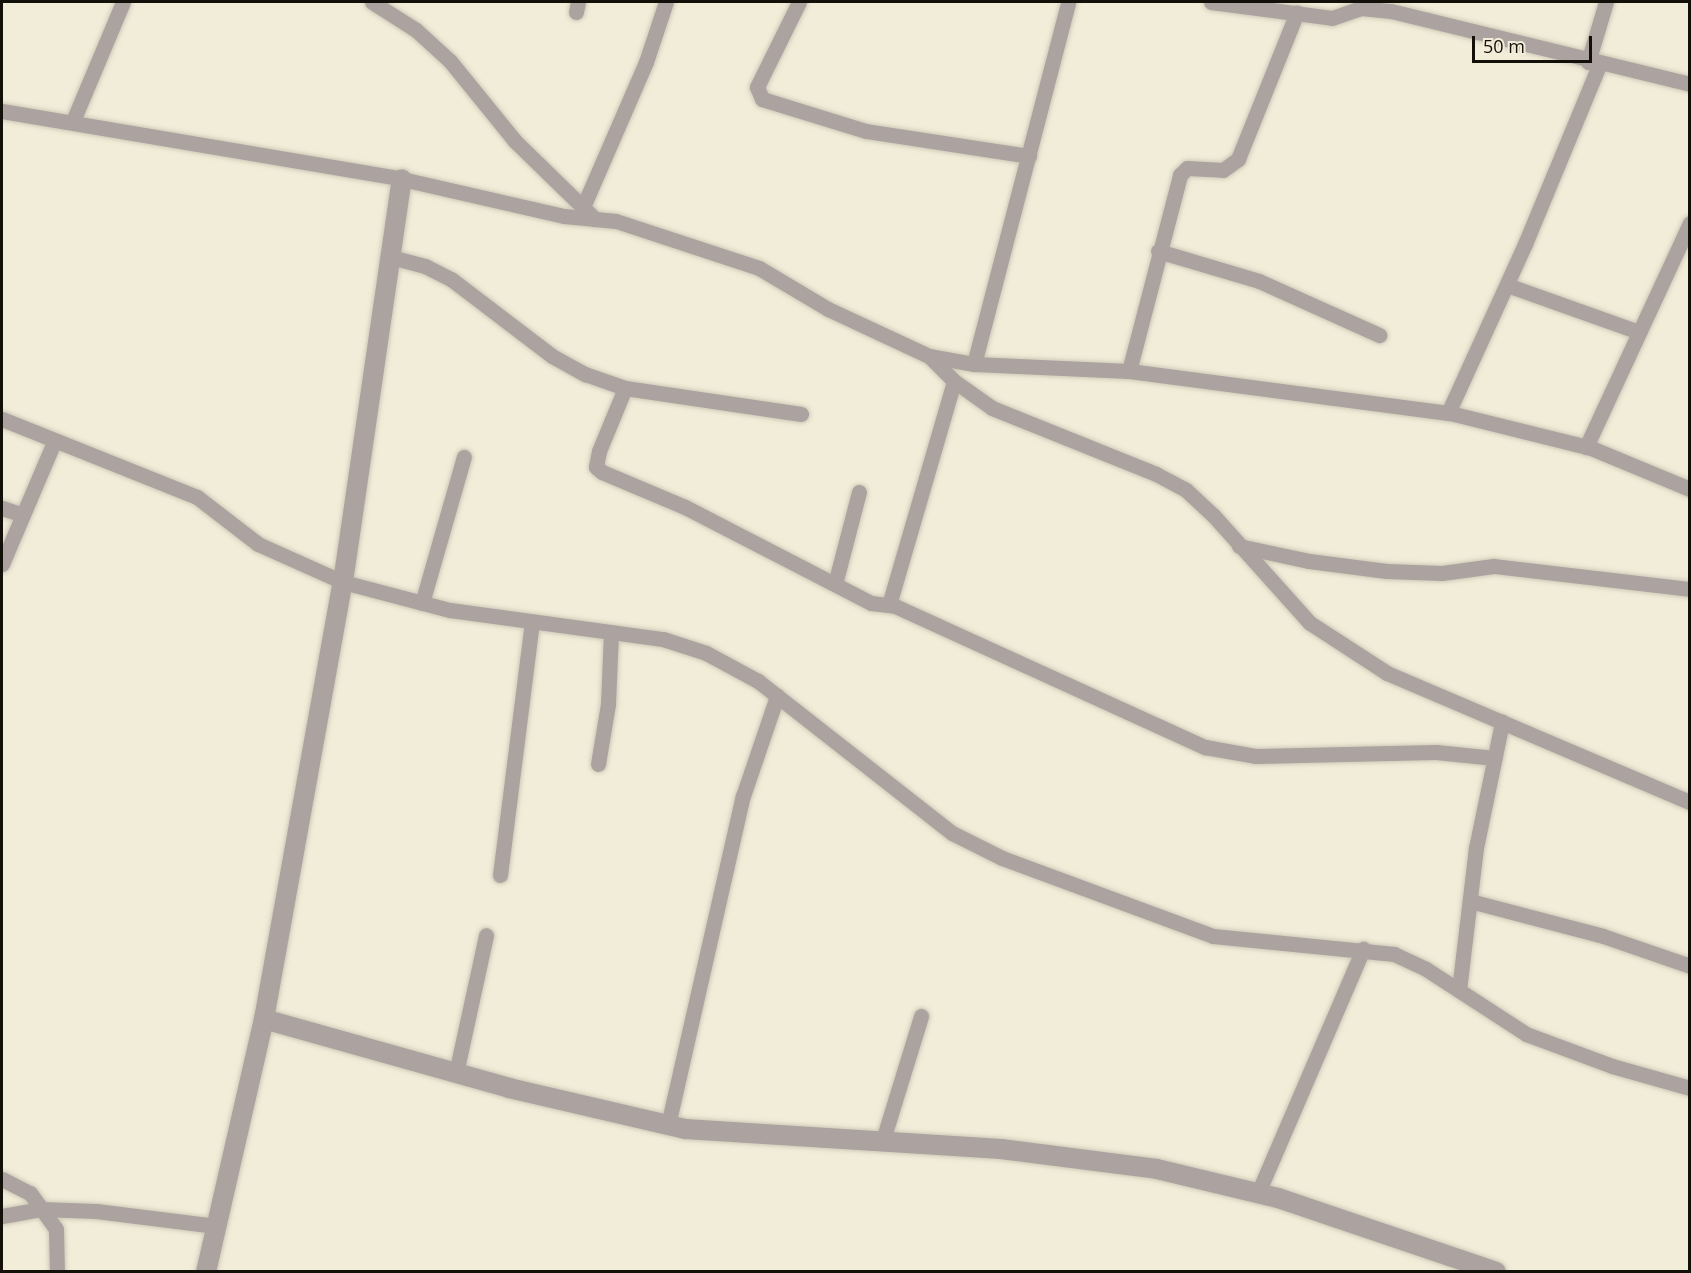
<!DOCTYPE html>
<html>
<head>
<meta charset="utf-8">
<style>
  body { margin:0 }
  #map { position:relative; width:1691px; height:1273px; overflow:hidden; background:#f2edd9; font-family:"Open Sans",sans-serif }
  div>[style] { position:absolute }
  .roads { filter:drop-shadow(0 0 2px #cecab8) drop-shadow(0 0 2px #cecab8) }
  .minor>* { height:15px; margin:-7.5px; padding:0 7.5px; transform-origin:7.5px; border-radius:7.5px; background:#aca29f }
  .tertiary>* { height:20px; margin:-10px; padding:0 10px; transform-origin:10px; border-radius:10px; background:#aca29f }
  span { translate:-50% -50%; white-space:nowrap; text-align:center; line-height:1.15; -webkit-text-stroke:5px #f2edd9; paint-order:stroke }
  .frame { position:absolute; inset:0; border:3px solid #121009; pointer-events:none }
  .scale { position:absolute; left:1472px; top:36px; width:120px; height:27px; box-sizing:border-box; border:3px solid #121009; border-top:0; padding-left:8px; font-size:18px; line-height:21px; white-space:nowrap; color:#121009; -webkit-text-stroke:4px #f2edd9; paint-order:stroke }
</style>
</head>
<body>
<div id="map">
  <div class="roads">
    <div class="minor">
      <div style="left:372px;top:2px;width:52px;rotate:32.5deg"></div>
      <div style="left:416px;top:30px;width:46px;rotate:42.4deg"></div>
      <div style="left:450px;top:61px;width:103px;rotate:50.9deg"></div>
      <div style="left:515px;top:141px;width:112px;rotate:44.3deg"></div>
      <div style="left:799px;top:2px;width:95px;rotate:116.3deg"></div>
      <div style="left:757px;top:87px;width:13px;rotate:67deg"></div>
      <div style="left:762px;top:99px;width:109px;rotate:17.1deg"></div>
      <div style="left:866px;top:131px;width:165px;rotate:8.7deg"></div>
      <div style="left:1211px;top:2px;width:122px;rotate:7.5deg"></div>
      <div style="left:1332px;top:18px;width:31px;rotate:-19deg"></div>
      <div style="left:1361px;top:8px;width:30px;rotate:6deg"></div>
      <div style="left:1391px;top:11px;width:308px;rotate:13.7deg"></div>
      <div style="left:576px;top:12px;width:10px;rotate:-79deg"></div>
      <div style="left:1588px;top:62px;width:63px;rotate:-73.3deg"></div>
      <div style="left:2px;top:111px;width:406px;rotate:9.6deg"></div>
      <div style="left:402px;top:179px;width:166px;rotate:12.9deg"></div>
      <div style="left:564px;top:216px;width:52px;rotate:5.5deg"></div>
      <div style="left:616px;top:221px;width:151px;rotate:18.2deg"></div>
      <div style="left:759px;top:268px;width:80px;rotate:30.7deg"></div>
      <div style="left:828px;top:309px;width:111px;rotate:25deg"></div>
      <div style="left:929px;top:356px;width:46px;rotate:10.1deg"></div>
      <div style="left:974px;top:364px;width:155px;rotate:2.6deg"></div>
      <div style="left:1129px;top:371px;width:328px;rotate:7.5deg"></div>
      <div style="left:1454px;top:414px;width:141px;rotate:13.9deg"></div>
      <div style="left:1591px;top:448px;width:107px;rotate:22.5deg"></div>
      <div style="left:73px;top:121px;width:129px;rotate:-67.2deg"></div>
      <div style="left:583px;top:207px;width:158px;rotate:-66.5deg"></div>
      <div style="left:646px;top:62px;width:63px;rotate:-71.6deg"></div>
      <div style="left:1158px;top:251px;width:105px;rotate:16.5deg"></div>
      <div style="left:1259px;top:281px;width:132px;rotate:24.2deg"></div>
      <div style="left:391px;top:257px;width:35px;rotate:15deg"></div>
      <div style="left:425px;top:266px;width:29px;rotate:27deg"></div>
      <div style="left:451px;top:279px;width:127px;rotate:37.3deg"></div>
      <div style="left:552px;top:356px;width:38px;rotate:29deg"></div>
      <div style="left:585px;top:374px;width:42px;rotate:19.3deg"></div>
      <div style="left:625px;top:388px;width:178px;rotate:8.4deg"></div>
      <div style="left:1507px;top:285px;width:140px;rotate:19.6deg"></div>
      <div style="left:929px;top:356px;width:35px;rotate:45deg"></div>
      <div style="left:954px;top:381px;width:47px;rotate:35.4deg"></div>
      <div style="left:992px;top:408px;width:177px;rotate:21.9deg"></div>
      <div style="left:1156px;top:474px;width:34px;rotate:28deg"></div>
      <div style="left:1186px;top:490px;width:37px;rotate:43deg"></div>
      <div style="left:1213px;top:515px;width:145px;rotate:48.1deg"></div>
      <div style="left:1310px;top:623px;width:92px;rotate:33deg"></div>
      <div style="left:1387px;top:673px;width:329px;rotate:23.1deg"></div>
      <div style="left:974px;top:364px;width:374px;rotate:-75.4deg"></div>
      <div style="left:1129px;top:371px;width:203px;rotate:-75.4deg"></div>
      <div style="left:1180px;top:175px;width:10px;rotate:-45deg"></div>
      <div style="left:1187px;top:168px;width:36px;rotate:3deg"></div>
      <div style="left:1223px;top:170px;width:19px;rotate:-36deg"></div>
      <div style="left:1238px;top:159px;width:158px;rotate:-68.1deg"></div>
      <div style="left:625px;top:388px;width:68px;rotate:112.4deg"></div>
      <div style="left:599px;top:451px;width:16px;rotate:101deg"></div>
      <div style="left:596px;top:467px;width:8px;rotate:40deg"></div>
      <div style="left:602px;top:472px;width:90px;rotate:22.9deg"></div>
      <div style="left:685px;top:507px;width:209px;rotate:27.3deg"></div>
      <div style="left:871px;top:603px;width:24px;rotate:7deg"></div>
      <div style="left:895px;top:606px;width:341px;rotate:24.5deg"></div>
      <div style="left:1205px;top:747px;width:52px;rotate:10deg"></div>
      <div style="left:1256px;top:756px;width:180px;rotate:-1.3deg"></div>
      <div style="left:1436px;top:752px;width:59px;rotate:5.8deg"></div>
      <div style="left:1448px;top:413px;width:186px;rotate:-65.5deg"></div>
      <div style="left:1525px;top:244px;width:194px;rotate:-67.5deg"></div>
      <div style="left:2px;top:419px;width:210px;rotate:21.8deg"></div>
      <div style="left:197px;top:497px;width:77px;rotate:37.6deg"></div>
      <div style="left:258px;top:544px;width:93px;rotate:24.1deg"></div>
      <div style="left:343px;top:582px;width:111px;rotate:14.7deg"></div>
      <div style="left:450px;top:610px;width:215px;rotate:7.8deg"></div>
      <div style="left:663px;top:639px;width:45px;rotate:18deg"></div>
      <div style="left:706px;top:653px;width:59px;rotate:28.3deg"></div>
      <div style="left:758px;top:681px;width:246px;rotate:38.1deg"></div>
      <div style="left:952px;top:833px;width:56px;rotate:26.6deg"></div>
      <div style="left:1002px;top:858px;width:225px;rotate:20.3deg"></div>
      <div style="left:1213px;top:936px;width:182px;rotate:5.7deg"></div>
      <div style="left:1394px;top:954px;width:35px;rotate:25deg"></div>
      <div style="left:1426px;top:969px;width:119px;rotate:33deg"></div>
      <div style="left:1526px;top:1034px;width:92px;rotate:20.4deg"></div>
      <div style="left:1612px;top:1066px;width:81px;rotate:15.8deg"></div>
      <div style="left:1586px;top:447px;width:247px;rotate:-65.1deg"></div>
      <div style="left:2px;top:508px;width:22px;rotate:18deg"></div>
      <div style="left:1239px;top:546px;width:72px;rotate:12.1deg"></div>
      <div style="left:1309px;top:561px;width:78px;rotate:7.4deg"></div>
      <div style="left:1386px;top:571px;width:56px;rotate:2deg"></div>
      <div style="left:1442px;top:573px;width:52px;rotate:-7.7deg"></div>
      <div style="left:1494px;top:566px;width:197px;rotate:6.7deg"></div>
      <div style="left:2px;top:564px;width:133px;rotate:-66.9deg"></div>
      <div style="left:835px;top:584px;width:95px;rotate:-75.4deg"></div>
      <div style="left:422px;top:603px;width:152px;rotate:-74deg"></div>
      <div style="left:889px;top:605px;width:233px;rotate:-73.8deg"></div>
      <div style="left:598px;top:764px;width:61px;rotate:-80.5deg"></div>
      <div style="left:608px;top:704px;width:72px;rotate:-87.6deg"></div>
      <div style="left:500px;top:875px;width:254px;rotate:-82.8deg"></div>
      <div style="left:1470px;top:901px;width:138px;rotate:14.7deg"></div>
      <div style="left:1603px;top:936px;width:92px;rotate:19deg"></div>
      <div style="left:1459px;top:990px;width:143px;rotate:-83.2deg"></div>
      <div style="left:1476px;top:848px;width:129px;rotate:-78.3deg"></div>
      <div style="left:456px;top:1073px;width:141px;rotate:-77.7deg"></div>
      <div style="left:668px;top:1125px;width:337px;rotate:-77.2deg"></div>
      <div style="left:743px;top:796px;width:106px;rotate:-71.2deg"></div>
      <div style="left:882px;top:1143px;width:133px;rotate:-72.9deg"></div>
      <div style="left:2px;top:1179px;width:31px;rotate:27deg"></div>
      <div style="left:30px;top:1193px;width:44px;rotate:54.2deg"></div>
      <div style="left:56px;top:1229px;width:43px;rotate:88.7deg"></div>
      <div style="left:1258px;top:1193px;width:266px;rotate:-66.7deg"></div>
      <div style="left:2px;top:1216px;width:39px;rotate:-10deg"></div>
      <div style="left:40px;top:1209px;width:56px;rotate:2deg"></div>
      <div style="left:96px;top:1211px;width:121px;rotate:7.1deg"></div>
    </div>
    <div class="tertiary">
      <div style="left:264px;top:1019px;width:255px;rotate:15.7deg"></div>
      <div style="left:509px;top:1088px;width:181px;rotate:13.1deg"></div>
      <div style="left:685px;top:1129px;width:317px;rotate:3.6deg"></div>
      <div style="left:1001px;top:1149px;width:157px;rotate:7.3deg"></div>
      <div style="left:1157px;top:1169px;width:124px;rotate:13.5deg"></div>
      <div style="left:1278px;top:1198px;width:230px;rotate:18.7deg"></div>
      <div style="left:206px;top:1272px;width:260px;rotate:-77.1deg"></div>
      <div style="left:264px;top:1019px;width:444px;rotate:-79.8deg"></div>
      <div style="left:343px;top:582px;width:407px;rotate:-81.7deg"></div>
    </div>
  </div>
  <div class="frame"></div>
  <div class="scale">50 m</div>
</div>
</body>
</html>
